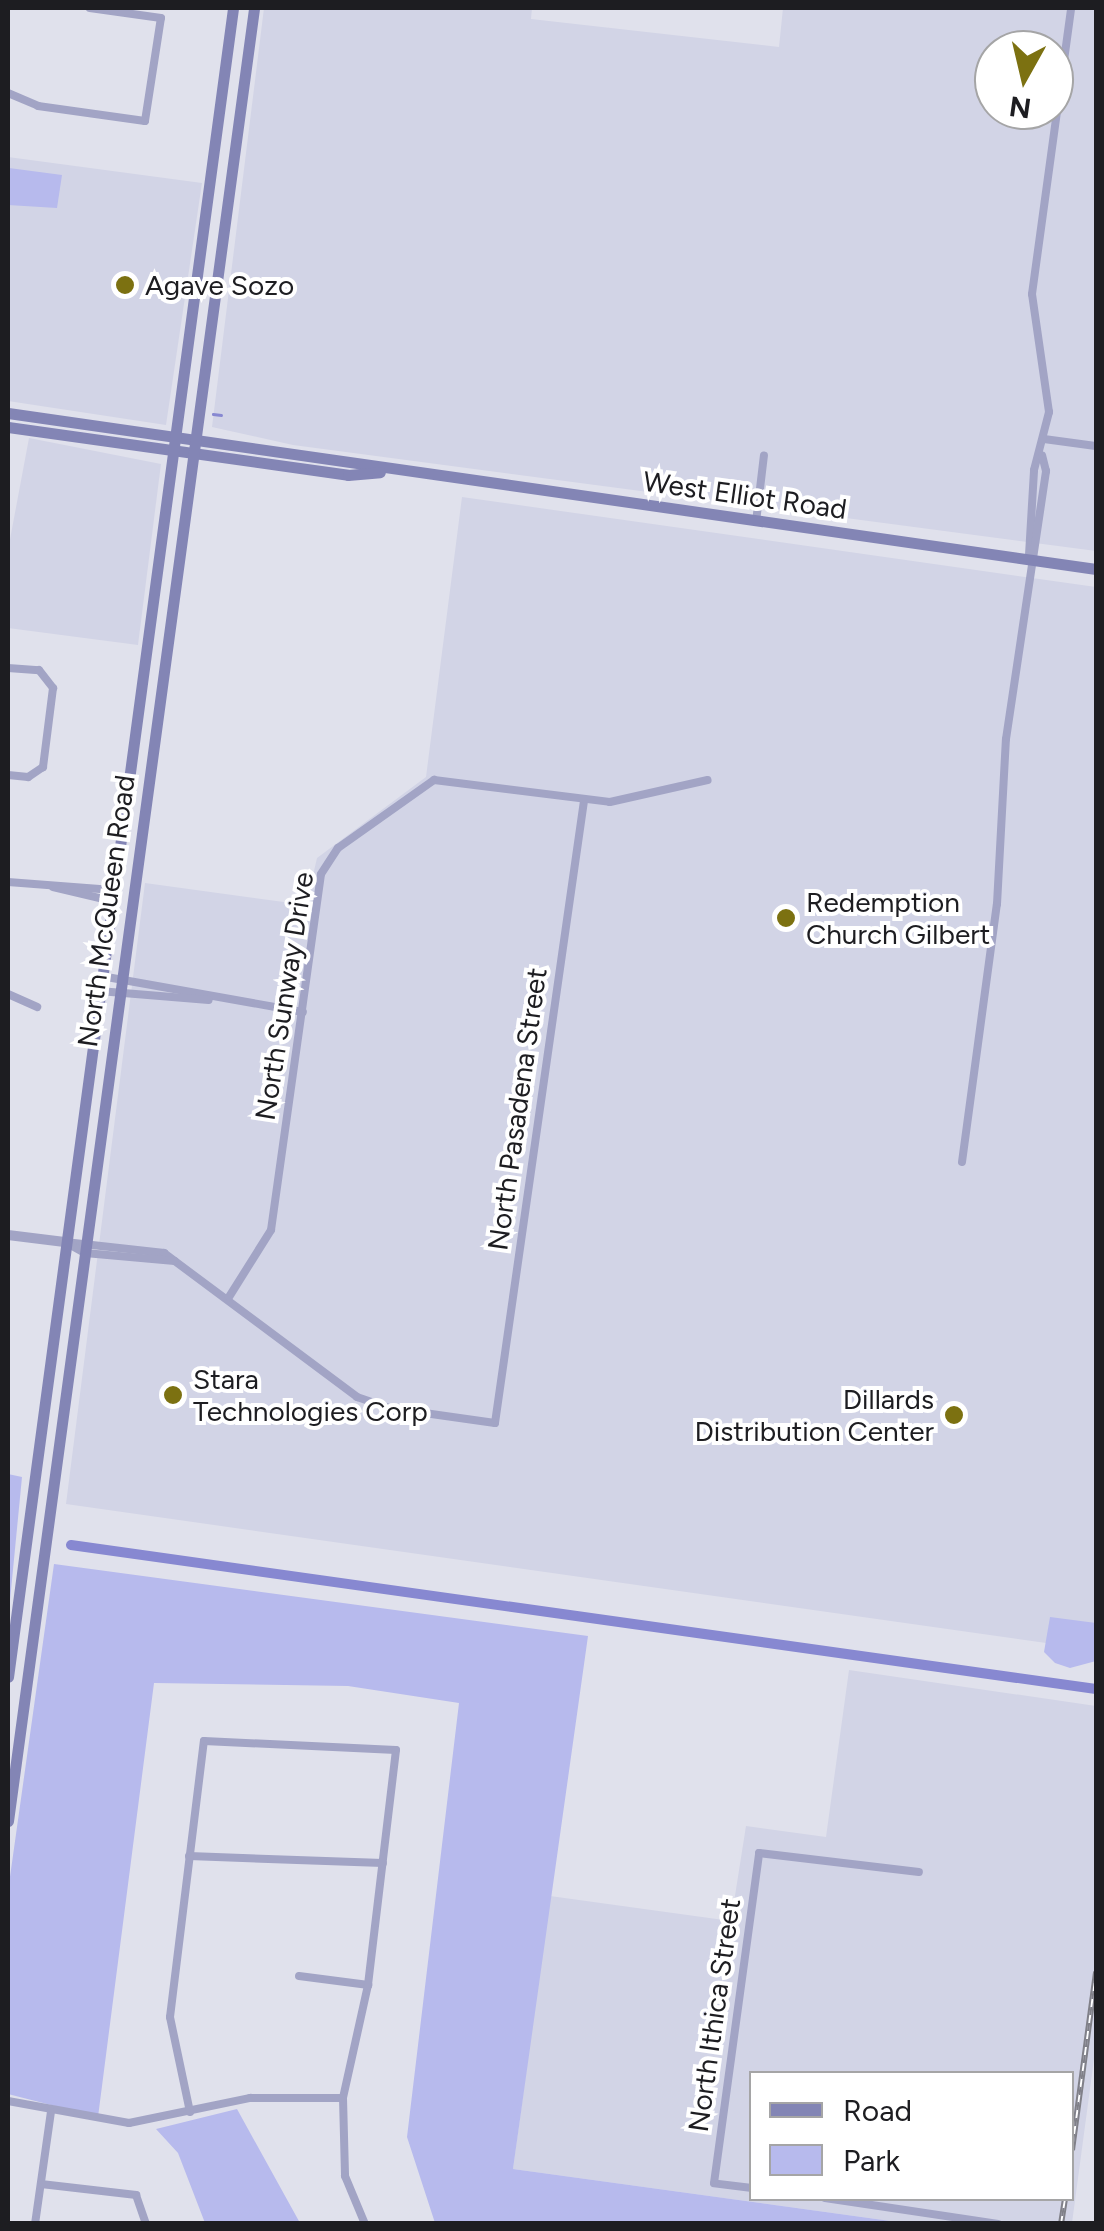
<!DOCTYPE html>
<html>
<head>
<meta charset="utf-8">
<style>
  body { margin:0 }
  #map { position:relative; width:1104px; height:2231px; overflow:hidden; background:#e0e1ec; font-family:Figtree,sans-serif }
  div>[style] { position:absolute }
  .built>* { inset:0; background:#d2d4e6 }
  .green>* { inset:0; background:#b7baed }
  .stream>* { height:2.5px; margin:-1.25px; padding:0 1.25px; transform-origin:1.25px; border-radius:1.25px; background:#8788d1 }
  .canal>* { height:10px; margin:-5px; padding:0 5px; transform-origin:5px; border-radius:5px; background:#8788d1 }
  .minor>* { height:8px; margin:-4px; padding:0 4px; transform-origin:4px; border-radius:4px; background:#a2a4c5 }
  .tertiary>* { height:10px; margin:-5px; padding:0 5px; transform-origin:5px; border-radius:5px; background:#a2a4c5 }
  .secondary>* { height:11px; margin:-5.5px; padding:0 5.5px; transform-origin:5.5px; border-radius:5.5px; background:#8385b5 }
  .rail>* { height:6px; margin-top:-3px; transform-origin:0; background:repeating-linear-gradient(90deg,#fff 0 8px,#808088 0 16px); box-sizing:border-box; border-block:2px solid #808088 }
  .dots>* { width:28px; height:28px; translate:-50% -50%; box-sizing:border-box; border:5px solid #fff; border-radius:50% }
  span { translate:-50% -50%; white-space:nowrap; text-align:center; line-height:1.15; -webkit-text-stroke:8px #fff; paint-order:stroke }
  .poi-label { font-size:28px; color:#1d1d21 }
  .left { translate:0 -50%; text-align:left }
  .right { translate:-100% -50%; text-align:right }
  .street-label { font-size:28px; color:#1d1d21 }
  .frame { position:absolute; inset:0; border:10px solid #1d1d21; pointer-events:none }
  .legend { position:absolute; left:749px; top:2071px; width:325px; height:130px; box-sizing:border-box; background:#fff; border:2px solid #a5a5a6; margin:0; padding:12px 18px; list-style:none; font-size:30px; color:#1d1d21 }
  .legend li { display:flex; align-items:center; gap:20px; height:50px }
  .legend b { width:50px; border:2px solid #a5a5a6 }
  .north { position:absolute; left:974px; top:30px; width:100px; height:100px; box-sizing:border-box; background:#fff; border:2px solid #a5a5a6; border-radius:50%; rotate:188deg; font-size:28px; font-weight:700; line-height:40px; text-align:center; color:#1d1d21 }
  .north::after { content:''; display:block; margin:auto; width:35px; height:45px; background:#7c7111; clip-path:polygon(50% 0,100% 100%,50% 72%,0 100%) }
</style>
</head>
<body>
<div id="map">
  <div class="built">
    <div style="clip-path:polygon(evenodd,264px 8px,532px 8px,531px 19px,779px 47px,783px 8px,1096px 8px,1096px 551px,293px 445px,212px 427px,264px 8px,994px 50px,1054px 50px,1054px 110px,994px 110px,994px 50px)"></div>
    <div style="clip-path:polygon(8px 157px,202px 183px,166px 425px,8px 401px)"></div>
    <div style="clip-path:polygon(29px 438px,161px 464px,138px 645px,8px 628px,8px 550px)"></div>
    <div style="clip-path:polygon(462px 497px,1096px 587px,1096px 1650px,66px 1504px,145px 883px,306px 905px,317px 858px,426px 777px)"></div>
    <div style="clip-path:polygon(evenodd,849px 1670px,1096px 1706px,1096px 2044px,1072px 2223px,905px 2223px,513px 2169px,550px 1896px,731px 1921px,746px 1826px,826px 1837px,849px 1670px,752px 2074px,1072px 2074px,1072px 2198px,752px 2198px,752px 2074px)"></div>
  </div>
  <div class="green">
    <div style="clip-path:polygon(9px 168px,62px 175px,57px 208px,8px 205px)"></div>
    <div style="clip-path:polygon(8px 1474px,22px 1477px,8px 1621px)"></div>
    <div style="clip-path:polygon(54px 1564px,588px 1636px,513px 2169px,905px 2223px,435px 2223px,407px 2137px,459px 1703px,348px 1686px,154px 1683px,98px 2117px,8px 2094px,8px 1891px)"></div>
    <div style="clip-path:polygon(1050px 1617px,1096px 1623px,1096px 1661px,1070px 1668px,1055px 1663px,1044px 1652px)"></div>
    <div style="clip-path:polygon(237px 2109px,300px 2223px,205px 2223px,178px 2153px,156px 2129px)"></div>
  </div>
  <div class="stream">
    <div style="left:213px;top:414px;width:8px;rotate:7deg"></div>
  </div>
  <div class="canal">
    <div style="left:71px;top:1545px;width:1035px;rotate:8deg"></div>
  </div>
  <div class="minor">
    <div style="left:8px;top:93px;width:33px;rotate:23deg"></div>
    <div style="left:38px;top:106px;width:108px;rotate:8deg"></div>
    <div style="left:145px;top:121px;width:104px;rotate:-81.2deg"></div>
    <div style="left:161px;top:18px;width:72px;rotate:-172deg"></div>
    <div style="left:1044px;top:439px;width:52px;rotate:7.7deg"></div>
    <div style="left:756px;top:522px;width:67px;rotate:-83.2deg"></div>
    <div style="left:1029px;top:555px;width:85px;rotate:-86.6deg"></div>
    <div style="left:1034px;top:470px;width:60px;rotate:-75.5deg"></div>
    <div style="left:1049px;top:412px;width:119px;rotate:-98.2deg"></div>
    <div style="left:1032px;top:294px;width:289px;rotate:-82.2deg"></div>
    <div style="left:8px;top:668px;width:31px;rotate:4deg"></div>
    <div style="left:39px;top:670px;width:23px;rotate:52deg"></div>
    <div style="left:53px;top:688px;width:80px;rotate:97.2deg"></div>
    <div style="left:43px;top:767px;width:18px;rotate:146deg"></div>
    <div style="left:28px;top:777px;width:20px;rotate:-174deg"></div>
    <div style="left:8px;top:882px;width:105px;rotate:4.4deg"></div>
    <div style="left:53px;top:887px;width:61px;rotate:13.3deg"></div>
    <div style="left:101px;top:976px;width:205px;rotate:10.1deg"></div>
    <div style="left:99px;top:991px;width:110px;rotate:4.7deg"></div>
    <div style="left:8px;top:994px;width:32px;rotate:24deg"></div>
    <div style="left:962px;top:1162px;width:260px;rotate:-82.3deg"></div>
    <div style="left:997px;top:904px;width:165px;rotate:-86.9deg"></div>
    <div style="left:1006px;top:739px;width:271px;rotate:-81.5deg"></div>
    <div style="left:1046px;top:471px;width:16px;rotate:-104deg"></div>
    <div style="left:65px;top:1242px;width:100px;rotate:6.3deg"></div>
    <div style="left:164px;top:1253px;width:241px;rotate:36.7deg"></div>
    <div style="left:357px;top:1397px;width:34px;rotate:19deg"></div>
    <div style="left:389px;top:1408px;width:107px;rotate:8.1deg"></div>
    <div style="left:495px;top:1423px;width:628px;rotate:-81.86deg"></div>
    <div style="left:65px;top:1242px;width:23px;rotate:29deg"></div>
    <div style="left:85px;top:1253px;width:90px;rotate:5.1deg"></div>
    <div style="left:229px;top:1297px;width:79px;rotate:-57.9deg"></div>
    <div style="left:271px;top:1230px;width:359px;rotate:-82deg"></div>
    <div style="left:321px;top:874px;width:31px;rotate:-57deg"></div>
    <div style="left:338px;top:848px;width:118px;rotate:-35.3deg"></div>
    <div style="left:434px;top:780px;width:177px;rotate:7.1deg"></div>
    <div style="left:610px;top:802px;width:100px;rotate:-12.7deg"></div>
    <div style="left:189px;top:1856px;width:194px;rotate:2.1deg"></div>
    <div style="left:299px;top:1976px;width:70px;rotate:7.4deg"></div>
    <div style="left:8px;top:2101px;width:123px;rotate:10.3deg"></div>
    <div style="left:129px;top:2123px;width:124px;rotate:-11.7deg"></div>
    <div style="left:250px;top:2098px;width:93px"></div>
    <div style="left:190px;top:2112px;width:97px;rotate:-101.9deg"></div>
    <div style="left:170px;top:2017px;width:278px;rotate:-83deg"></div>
    <div style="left:204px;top:1741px;width:192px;rotate:2.7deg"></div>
    <div style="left:396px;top:1750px;width:237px;rotate:96.8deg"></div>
    <div style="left:368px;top:1985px;width:116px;rotate:102.5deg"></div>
    <div style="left:343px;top:2098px;width:78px;rotate:88.5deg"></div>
    <div style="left:345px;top:2176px;width:52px;rotate:67.4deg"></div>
    <div style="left:41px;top:2184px;width:96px;rotate:6.6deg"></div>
    <div style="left:136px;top:2195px;width:31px;rotate:71deg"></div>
    <div style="left:752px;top:2188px;width:38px;rotate:-173deg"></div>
    <div style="left:714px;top:2183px;width:333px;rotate:-82.2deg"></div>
    <div style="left:759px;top:1853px;width:161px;rotate:6.8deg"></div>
    <div style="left:825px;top:2198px;width:175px;rotate:8.5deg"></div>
    <div style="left:35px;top:2224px;width:114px;rotate:-81.9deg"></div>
  </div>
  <div class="tertiary">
    <div style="left:8px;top:1235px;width:57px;rotate:7deg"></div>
  </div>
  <div class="secondary">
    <div style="left:8px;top:413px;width:1099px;rotate:8.16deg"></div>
    <div style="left:8px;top:427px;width:343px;rotate:8deg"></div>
    <div style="left:348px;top:475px;width:32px;rotate:-5deg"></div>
    <div style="left:8px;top:1677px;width:1684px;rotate:-82.32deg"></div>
    <div style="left:8px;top:1821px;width:1830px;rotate:-82.27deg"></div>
  </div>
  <div class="rail">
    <div style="left:1072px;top:2150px;width:180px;rotate:-82.3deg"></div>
    <div style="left:1061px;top:2224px;width:26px;rotate:-81deg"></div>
  </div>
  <div class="dots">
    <div style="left:125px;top:285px;background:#7c7111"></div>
    <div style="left:786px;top:918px;background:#7c7111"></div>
    <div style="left:173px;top:1395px;background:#7c7111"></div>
    <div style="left:954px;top:1415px;background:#7c7111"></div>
  </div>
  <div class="poi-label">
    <span class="left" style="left:145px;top:285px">Agave Sozo</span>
    <span class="left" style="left:806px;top:918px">Redemption<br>Church Gilbert</span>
    <span class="left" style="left:193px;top:1395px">Stara<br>Technologies Corp</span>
    <span class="right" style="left:934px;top:1415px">Dillards<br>Distribution Center</span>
  </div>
  <div class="street-label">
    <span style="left:745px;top:495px;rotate:8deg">West Elliot Road</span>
    <span style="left:106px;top:911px;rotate:-82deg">North McQueen Road</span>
    <span style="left:284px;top:996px;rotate:-81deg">North Sunway Drive</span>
    <span style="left:517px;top:1109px;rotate:-82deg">North Pasadena Street</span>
    <span style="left:714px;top:2015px;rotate:-82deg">North Ithica Street</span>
  </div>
  <div class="frame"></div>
  <ul class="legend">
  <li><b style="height:12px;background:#8385b5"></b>Road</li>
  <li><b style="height:28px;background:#b7baed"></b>Park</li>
  </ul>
  <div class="north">N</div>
</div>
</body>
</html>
